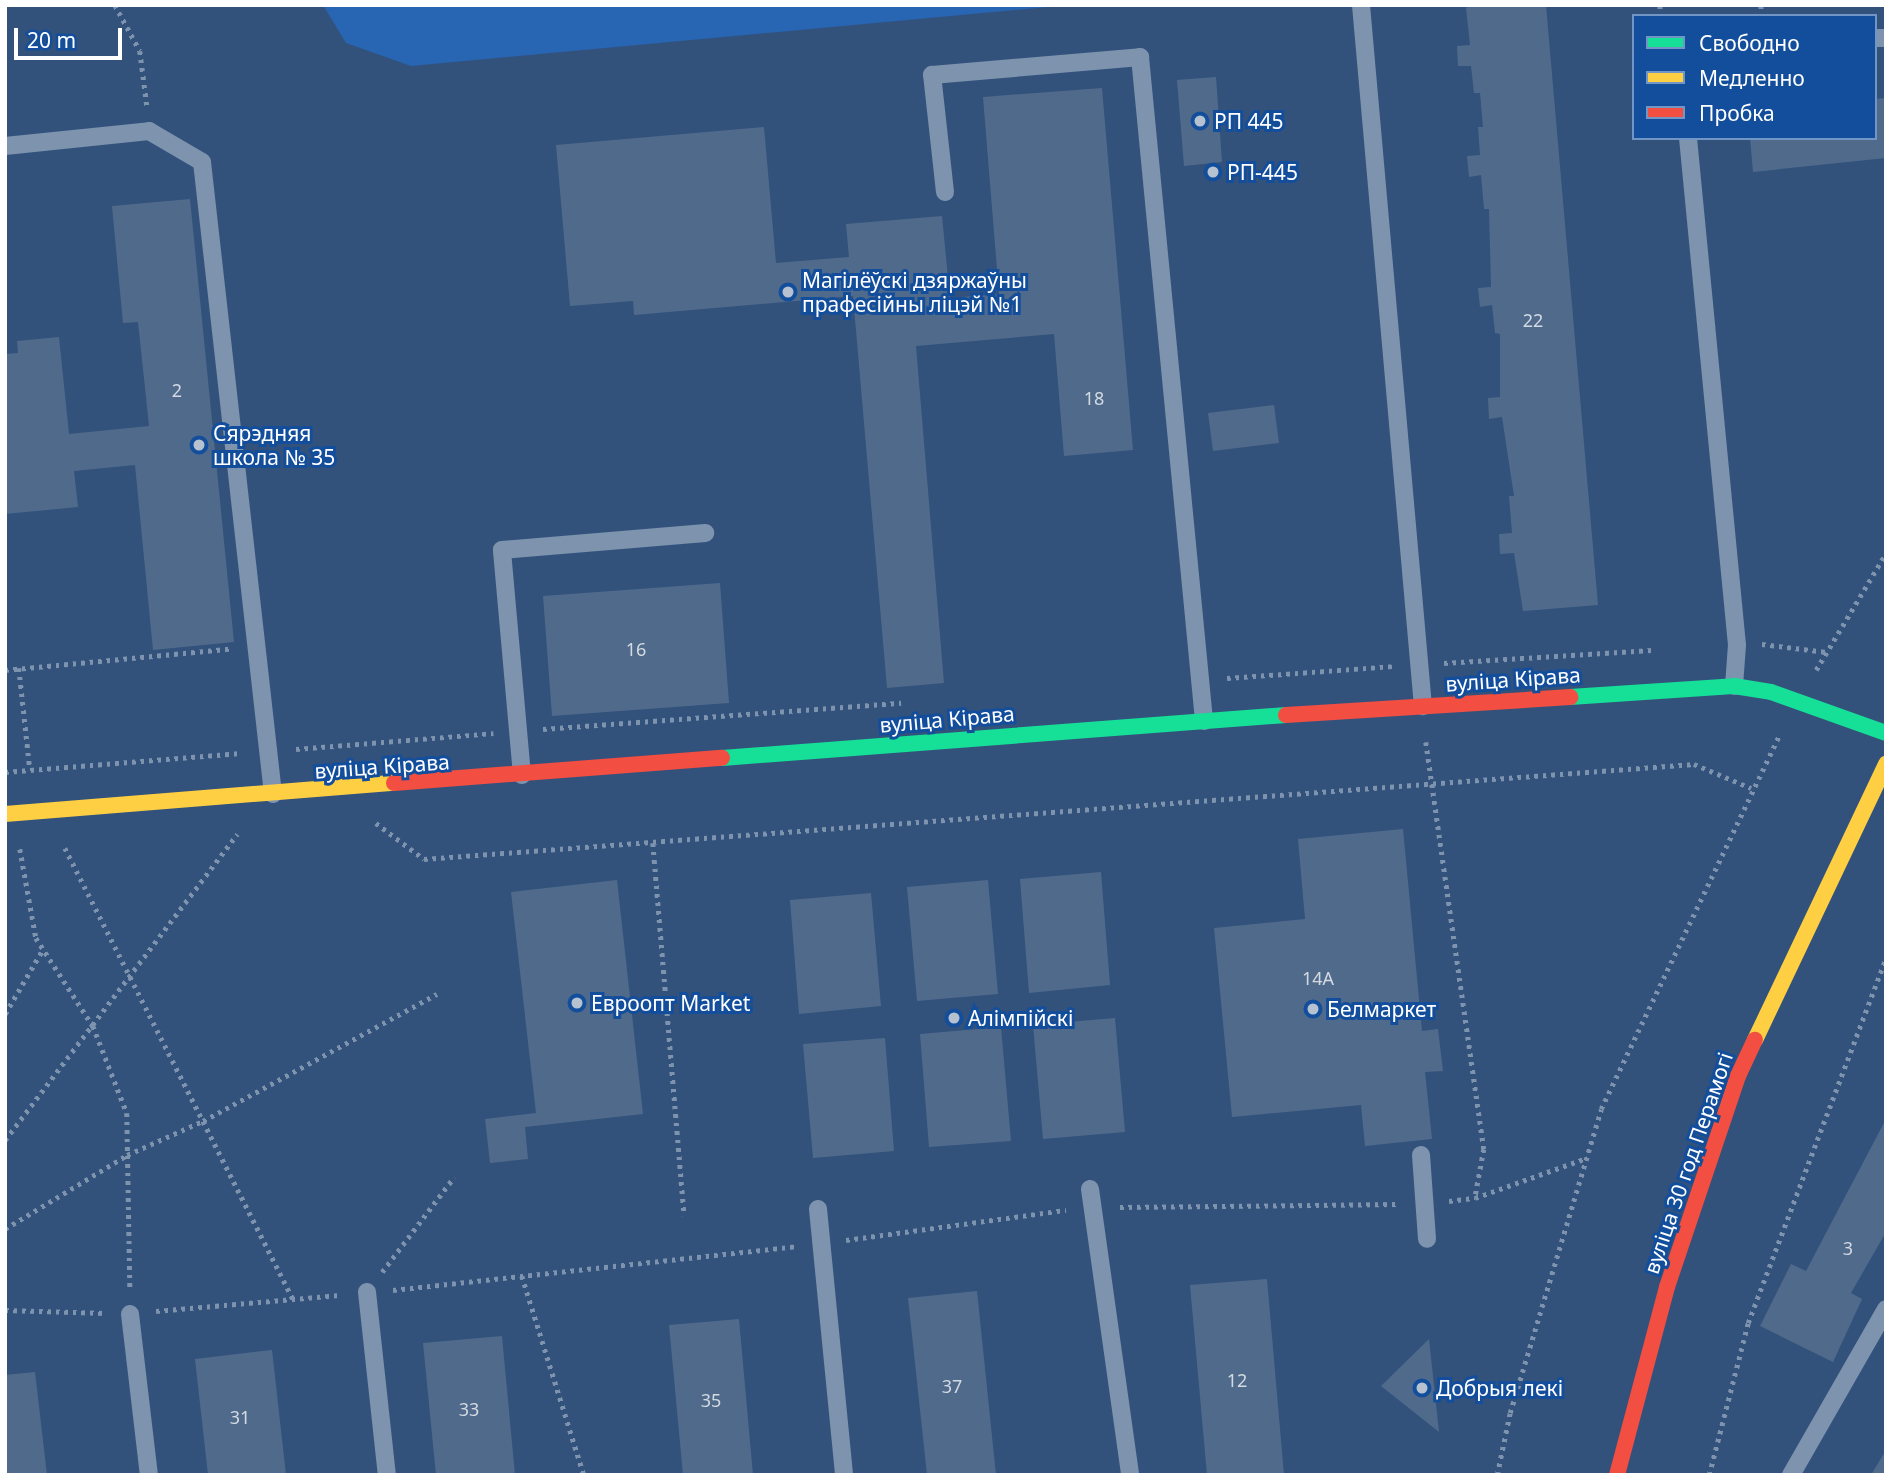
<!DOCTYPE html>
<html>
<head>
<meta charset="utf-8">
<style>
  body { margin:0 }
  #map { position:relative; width:1891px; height:1480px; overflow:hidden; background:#32527c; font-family:"Noto Sans",sans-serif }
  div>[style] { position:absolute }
  .green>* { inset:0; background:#2865b2 }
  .building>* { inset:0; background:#506a8b }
  .path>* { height:4.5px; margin-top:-2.25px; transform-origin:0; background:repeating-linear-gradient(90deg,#7d93ae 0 3.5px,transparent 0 8.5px) }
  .lane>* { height:18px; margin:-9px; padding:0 9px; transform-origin:9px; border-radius:9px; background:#7d93ae }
  .fast>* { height:16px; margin:-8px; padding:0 8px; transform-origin:8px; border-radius:8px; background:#16e098 }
  .slow>* { height:16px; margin:-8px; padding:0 8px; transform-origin:8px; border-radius:8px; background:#ffcf43 }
  .jam>* { height:16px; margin:-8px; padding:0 8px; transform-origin:8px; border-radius:8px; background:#f24e42 }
  .dots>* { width:19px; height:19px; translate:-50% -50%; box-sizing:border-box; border:4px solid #134e9c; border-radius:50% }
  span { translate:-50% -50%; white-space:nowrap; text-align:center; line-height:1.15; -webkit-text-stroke:6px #134e9c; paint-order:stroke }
  .number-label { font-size:18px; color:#d3dae2 }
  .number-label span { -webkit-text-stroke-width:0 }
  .poi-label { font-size:21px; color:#fff }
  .left { translate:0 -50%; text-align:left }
  .street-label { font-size:21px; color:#fff }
  .frame { position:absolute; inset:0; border:7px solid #fff; pointer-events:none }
  .legend { position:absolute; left:1632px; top:14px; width:245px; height:126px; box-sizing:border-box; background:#134e9c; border:2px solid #7195c4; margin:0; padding:9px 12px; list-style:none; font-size:21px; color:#fff }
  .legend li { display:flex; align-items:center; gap:14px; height:35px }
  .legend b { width:35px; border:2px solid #7195c4 }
  .scale { position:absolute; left:14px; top:28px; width:108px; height:32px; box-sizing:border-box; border:4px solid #fff; border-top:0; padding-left:9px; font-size:21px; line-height:24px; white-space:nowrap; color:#fff; -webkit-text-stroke:5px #134e9c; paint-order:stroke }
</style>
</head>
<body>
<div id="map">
  <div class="green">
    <div style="clip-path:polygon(323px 5px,1069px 5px,411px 66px,346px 43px)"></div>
  </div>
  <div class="building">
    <div style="clip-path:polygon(1471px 5px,1546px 5px,1598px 605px,1523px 611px,1514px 553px,1500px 554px,1499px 534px,1512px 533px,1509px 496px,1514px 496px,1502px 417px,1489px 419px,1488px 398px,1500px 397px,1500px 334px,1495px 333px,1492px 305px,1480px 307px,1478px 288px,1491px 287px,1489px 209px,1484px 209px,1481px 175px,1469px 177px,1467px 156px,1480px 155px,1478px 127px,1483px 127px,1480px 93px,1474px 93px,1471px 66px,1458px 66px,1457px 46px,1470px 45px,1466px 8px)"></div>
    <div style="clip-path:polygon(1216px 77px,1222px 162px,1184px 166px,1177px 80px)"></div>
    <div style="clip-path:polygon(1102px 88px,1133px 450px,1064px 456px,1054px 334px,916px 346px,944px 683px,887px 688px,853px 296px,634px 315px,633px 301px,570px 306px,556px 145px,764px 127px,776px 263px,849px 257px,846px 224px,942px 216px,950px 298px,999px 294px,983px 97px)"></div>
    <div style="clip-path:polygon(1886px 98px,1886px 158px,1753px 172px,1750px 138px,1875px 138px,1875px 99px)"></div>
    <div style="clip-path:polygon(190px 199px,234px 642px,153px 650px,135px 465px,74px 471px,78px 507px,5px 514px,5px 354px,18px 353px,17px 341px,59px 337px,69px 434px,149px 426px,138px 322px,123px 323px,112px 206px)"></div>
    <div style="clip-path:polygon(1274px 405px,1279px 443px,1213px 451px,1208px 413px)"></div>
    <div style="clip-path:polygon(720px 583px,729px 703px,552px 716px,543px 596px)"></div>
    <div style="clip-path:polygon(1403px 829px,1422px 1031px,1438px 1029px,1443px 1071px,1425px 1072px,1432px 1139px,1365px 1146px,1361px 1105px,1232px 1117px,1214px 928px,1305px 919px,1298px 839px)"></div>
    <div style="clip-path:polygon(1101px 872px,1110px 985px,1029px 993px,1020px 879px)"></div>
    <div style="clip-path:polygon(617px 880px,643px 1114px,525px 1127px,528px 1159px,490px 1163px,485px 1119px,536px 1113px,511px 892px)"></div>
    <div style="clip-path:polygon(988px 880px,998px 994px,917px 1001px,907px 887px)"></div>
    <div style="clip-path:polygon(871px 893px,881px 1006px,799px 1014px,790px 900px)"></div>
    <div style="clip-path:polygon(1115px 1018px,1125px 1132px,1043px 1139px,1033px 1025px)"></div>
    <div style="clip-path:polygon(1001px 1027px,1011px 1141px,929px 1147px,920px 1034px)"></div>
    <div style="clip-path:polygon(885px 1038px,894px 1151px,813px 1158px,803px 1044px)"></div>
    <div style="clip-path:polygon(1886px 1119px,1886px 1232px,1851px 1293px,1862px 1299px,1833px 1362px,1760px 1326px,1791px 1264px,1806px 1271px)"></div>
    <div style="clip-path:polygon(1267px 1279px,1284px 1475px,1207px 1475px,1190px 1285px)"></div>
    <div style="clip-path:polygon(977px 1291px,996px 1475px,927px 1475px,908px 1298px)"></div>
    <div style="clip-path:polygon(739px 1319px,753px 1475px,683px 1475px,669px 1325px)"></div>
    <div style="clip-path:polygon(502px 1336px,515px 1475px,436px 1475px,423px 1343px)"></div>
    <div style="clip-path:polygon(1429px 1339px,1439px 1432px,1381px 1386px)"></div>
    <div style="clip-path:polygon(272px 1350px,286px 1475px,208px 1475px,195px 1359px)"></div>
    <div style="clip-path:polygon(35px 1372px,47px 1475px,5px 1475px,5px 1375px)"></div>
    <div style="clip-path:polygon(1886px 1450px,1886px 1475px,1871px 1475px)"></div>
  </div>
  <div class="path">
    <div style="left:115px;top:5px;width:52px;rotate:61.5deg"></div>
    <div style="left:140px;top:51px;width:55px;rotate:82.7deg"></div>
    <div style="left:1660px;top:5px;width:11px;rotate:85deg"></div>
    <div style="left:1761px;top:5px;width:11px;rotate:85deg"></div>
    <div style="left:1762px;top:644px;width:65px;rotate:7deg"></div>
    <div style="left:1444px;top:663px;width:208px;rotate:-3.6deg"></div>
    <div style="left:19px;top:668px;width:102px;rotate:83.8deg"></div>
    <div style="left:5px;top:670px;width:225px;rotate:-5.4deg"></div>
    <div style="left:1816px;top:670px;width:136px;rotate:-59.1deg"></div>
    <div style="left:1227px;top:678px;width:166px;rotate:-4.1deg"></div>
    <div style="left:543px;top:729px;width:359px;rotate:-4.2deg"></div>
    <div style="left:1426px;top:742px;width:411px;rotate:81.9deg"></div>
    <div style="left:1484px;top:1149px;width:50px;rotate:100.4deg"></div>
    <div style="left:296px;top:749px;width:198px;rotate:-4.6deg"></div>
    <div style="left:5px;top:772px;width:237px;rotate:-4.6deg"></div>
    <div style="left:376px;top:823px;width:60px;rotate:36.9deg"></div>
    <div style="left:424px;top:859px;width:1274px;rotate:-4.28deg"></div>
    <div style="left:1694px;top:764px;width:62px;rotate:22.8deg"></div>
    <div style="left:653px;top:843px;width:374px;rotate:85.2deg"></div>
    <div style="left:65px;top:848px;width:505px;rotate:63.18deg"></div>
    <div style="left:20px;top:849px;width:90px;rotate:79.8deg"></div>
    <div style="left:36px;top:938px;width:105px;rotate:57.1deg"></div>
    <div style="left:93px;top:1026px;width:93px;rotate:68.7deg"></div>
    <div style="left:127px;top:1113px;width:175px;rotate:89deg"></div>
    <div style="left:5px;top:1014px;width:75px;rotate:-59.7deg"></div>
    <div style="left:5px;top:1140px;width:384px;rotate:-52.8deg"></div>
    <div style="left:1449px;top:1201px;width:26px;rotate:-7deg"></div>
    <div style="left:1475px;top:1198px;width:119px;rotate:-19.7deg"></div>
    <div style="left:1120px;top:1207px;width:278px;rotate:-0.6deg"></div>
    <div style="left:5px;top:1229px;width:143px;rotate:-31.2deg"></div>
    <div style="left:127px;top:1155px;width:83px;rotate:-24.1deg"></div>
    <div style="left:203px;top:1121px;width:266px;rotate:-28.5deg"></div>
    <div style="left:846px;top:1240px;width:222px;rotate:-7.8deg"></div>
    <div style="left:382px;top:1272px;width:119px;rotate:-52.8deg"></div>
    <div style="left:522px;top:1276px;width:208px;rotate:72.7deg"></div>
    <div style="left:393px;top:1290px;width:404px;rotate:-6.2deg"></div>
    <div style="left:5px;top:1310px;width:101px;rotate:1.7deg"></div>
    <div style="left:156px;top:1311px;width:184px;rotate:-5deg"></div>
    <div style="left:1497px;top:1475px;width:63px;rotate:-78.2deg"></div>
    <div style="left:1510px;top:1413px;width:317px;rotate:-73.3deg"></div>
    <div style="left:1601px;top:1109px;width:414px;rotate:-64.5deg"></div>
    <div style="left:1709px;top:1475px;width:157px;rotate:-75.6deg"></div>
    <div style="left:1748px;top:1323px;width:390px;rotate:-69.3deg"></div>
  </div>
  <div class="lane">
    <div style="left:1361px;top:5px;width:704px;rotate:84.95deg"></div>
    <div style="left:1875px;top:38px;width:11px"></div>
    <div style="left:1688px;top:138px;width:509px;rotate:84.48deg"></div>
    <div style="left:1737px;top:645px;width:41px;rotate:94.2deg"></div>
    <div style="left:5px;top:146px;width:145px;rotate:-5.9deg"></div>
    <div style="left:149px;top:131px;width:61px;rotate:30.3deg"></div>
    <div style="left:202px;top:162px;width:636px;rotate:83.59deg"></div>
    <div style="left:945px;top:192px;width:118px;rotate:-96.3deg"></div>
    <div style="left:932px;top:75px;width:209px;rotate:-4.9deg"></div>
    <div style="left:1140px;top:57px;width:667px;rotate:84.49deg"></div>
    <div style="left:522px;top:775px;width:226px;rotate:-95.1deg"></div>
    <div style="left:502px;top:550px;width:204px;rotate:-4.8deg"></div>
    <div style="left:1421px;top:1155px;width:84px;rotate:85.9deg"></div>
    <div style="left:1090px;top:1189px;width:289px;rotate:82deg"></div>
    <div style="left:818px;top:1209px;width:267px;rotate:84.4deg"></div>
    <div style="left:367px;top:1292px;width:184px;rotate:83.8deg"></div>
    <div style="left:130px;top:1314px;width:162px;rotate:83.3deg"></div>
    <div style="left:1791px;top:1475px;width:191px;rotate:-60.2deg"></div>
  </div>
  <div class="fast">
    <div style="left:1570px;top:697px;width:164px;rotate:-3.8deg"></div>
    <div style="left:1734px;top:686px;width:37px;rotate:9deg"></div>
    <div style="left:1771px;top:692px;width:122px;rotate:19.6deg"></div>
    <div style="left:722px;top:758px;width:566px;rotate:-4.36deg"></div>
  </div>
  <div class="slow">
    <div style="left:5px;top:814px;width:390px;rotate:-4.6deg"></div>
    <div style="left:1755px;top:1040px;width:306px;rotate:-64.6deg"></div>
  </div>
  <div class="jam">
    <div style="left:1286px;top:715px;width:285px;rotate:-3.6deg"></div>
    <div style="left:394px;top:783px;width:329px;rotate:-4.4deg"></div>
    <div style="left:1617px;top:1475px;width:195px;rotate:-75.1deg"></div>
    <div style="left:1667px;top:1287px;width:223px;rotate:-71.4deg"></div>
    <div style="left:1738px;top:1076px;width:40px;rotate:-65deg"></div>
  </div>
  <div class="dots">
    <div style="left:1200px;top:121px;background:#b7c2d1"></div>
    <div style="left:1213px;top:172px;background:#b7c2d1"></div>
    <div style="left:788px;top:292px;background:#b7c2d1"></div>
    <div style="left:199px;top:445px;background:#b7c2d1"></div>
    <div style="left:577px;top:1003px;background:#b7c2d1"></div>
    <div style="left:1313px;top:1009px;background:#b7c2d1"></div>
    <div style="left:954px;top:1018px;background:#b7c2d1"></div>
    <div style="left:1422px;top:1388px;background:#b7c2d1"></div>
  </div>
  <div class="number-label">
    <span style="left:1533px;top:320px">22</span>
    <span style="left:177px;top:390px">2</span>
    <span style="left:1094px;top:398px">18</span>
    <span style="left:636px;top:649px">16</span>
    <span style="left:1318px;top:978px">14А</span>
    <span style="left:1848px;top:1248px">3</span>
    <span style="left:1237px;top:1380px">12</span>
    <span style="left:952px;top:1386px">37</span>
    <span style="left:711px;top:1400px">35</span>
    <span style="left:469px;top:1409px">33</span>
    <span style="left:240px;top:1417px">31</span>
  </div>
  <div class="poi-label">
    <span class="left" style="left:1214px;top:121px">РП 445</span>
    <span class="left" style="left:1227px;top:172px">РП-445</span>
    <span class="left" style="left:802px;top:292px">Магілёўскі дзяржаўны<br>прафесійны ліцэй №1</span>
    <span class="left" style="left:213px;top:445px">Сярэдняя<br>школа № 35</span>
    <span class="left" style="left:591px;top:1003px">Евроопт Market</span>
    <span class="left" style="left:1327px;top:1009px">Белмаркет</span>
    <span class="left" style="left:968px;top:1018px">Алімпійскі</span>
    <span class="left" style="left:1436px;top:1388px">Добрыя лекі</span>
  </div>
  <div class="street-label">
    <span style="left:1513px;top:679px;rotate:-4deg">вуліца Кірава</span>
    <span style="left:947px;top:719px;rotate:-5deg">вуліца Кірава</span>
    <span style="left:382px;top:766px;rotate:-4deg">вуліца Кірава</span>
    <span style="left:1688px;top:1163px;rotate:-71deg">вуліца 30 год Перамогі</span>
  </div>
  <div class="frame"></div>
  <ul class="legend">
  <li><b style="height:9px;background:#16e098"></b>Свободно</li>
  <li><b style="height:9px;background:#ffcf43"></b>Медленно</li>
  <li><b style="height:9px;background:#f24e42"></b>Пробка</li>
  </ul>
  <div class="scale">20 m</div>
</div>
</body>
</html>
